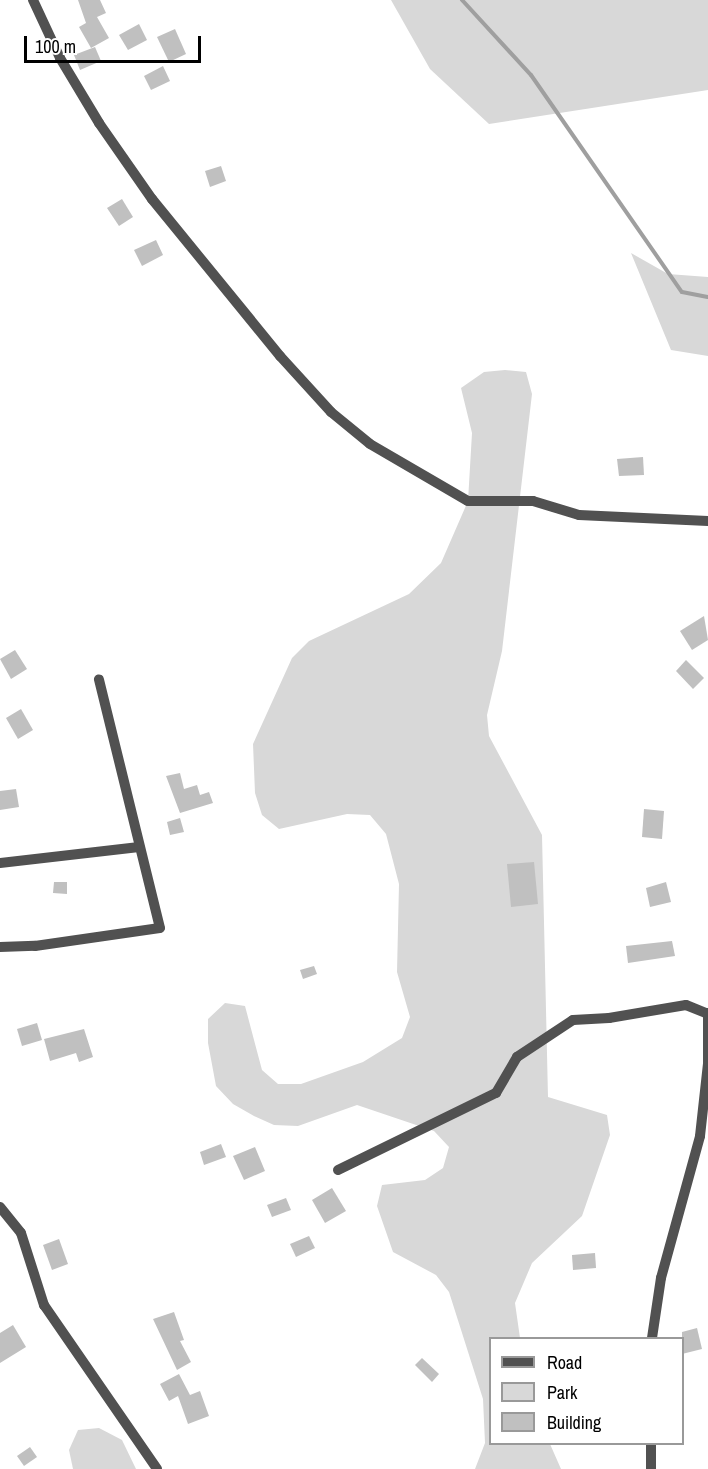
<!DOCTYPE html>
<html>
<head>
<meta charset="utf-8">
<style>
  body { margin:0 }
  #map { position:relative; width:708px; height:1469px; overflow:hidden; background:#fff; font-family:"Archivo Narrow",sans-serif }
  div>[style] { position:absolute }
  .green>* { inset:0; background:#d8d8d8 }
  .stream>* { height:4px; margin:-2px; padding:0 2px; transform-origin:2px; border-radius:2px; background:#9f9f9f }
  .building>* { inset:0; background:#c0c0c0 }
  .minor>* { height:10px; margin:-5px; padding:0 5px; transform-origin:5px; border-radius:5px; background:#515151 }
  span { translate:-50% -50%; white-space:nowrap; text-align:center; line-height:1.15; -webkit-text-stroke:6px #fff; paint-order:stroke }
  .legend { position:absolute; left:489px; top:1337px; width:195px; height:108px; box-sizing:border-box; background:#fff; border:2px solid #999; margin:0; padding:8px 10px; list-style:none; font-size:18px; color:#000 }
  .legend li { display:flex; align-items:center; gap:12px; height:30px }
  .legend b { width:30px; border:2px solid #999 }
  .scale { position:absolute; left:24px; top:36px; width:177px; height:27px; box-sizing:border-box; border:3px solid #000; border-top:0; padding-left:8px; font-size:18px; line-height:21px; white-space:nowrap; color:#000; -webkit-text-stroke:4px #fff; paint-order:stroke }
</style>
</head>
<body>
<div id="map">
  <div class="green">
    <div style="clip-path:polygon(391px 0,708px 0,708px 90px,489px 124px,430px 69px)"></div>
    <div style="clip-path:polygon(631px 253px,668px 274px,708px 277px,708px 356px,671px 350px)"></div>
    <div style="clip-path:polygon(505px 370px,526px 372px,532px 394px,502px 651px,487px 715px,489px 736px,542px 835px,548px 1097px,607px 1115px,610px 1135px,582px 1216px,532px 1263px,515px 1303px,520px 1338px,490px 1338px,490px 1444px,550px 1444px,561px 1469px,475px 1469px,485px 1443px,483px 1399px,449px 1292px,436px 1275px,393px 1252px,377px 1206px,382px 1185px,425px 1180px,443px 1168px,449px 1147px,434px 1131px,357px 1105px,298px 1126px,274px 1125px,254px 1116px,233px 1104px,216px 1086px,208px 1043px,208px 1019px,225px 1003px,245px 1006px,262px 1070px,278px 1084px,301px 1084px,363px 1062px,402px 1038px,410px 1017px,397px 972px,399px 884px,386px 834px,370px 815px,347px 814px,279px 829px,262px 815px,255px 793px,253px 744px,292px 658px,309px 641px,409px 594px,441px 563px,468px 501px,472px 433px,461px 388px,484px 372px)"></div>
    <div style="clip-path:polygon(99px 1428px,122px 1440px,136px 1469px,73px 1469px,69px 1450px,78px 1430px)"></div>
  </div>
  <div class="stream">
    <div style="left:462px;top:0;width:102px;rotate:47.4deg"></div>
    <div style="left:531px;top:75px;width:264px;rotate:55.2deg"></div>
    <div style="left:682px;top:292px;width:26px;rotate:11deg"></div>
  </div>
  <div class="building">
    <div style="clip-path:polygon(78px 0,100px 0,106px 13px,97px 17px,109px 38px,91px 48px,79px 27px,86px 23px)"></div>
    <div style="clip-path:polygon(139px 24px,147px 40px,128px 50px,119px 35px)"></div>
    <div style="clip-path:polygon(175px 29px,186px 54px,169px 62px,157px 37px)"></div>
    <div style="clip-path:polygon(95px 47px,101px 61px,80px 70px,74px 55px)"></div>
    <div style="clip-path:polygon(163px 66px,170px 81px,151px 90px,144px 76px)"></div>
    <div style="clip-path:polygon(221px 166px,226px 181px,210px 187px,205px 171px)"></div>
    <div style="clip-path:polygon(122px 199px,133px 217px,119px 226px,107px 208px)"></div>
    <div style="clip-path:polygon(156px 240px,163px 255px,142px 266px,134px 250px)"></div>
    <div style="clip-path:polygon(643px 457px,644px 475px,619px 476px,617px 459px)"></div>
    <div style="clip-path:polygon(704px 616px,708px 640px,692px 650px,680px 631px)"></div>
    <div style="clip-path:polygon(15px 650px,27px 669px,11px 679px,0 659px)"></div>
    <div style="clip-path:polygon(686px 660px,704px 678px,693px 689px,676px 671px)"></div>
    <div style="clip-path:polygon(21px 709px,33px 730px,18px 739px,6px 718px)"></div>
    <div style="clip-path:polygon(180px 773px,184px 789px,197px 785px,200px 795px,209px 792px,213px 803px,180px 813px,166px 776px)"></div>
    <div style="clip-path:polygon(16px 789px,19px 807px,0 810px,0 791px)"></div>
    <div style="clip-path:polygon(644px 809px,664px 811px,662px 839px,642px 837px)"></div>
    <div style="clip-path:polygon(180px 818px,184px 832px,170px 835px,167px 822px)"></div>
    <div style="clip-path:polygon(534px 862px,538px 904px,511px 907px,507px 864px)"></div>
    <div style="clip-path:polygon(54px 882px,67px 882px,67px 894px,53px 893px)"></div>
    <div style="clip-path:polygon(666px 882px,671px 902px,650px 907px,646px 888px)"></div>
    <div style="clip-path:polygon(672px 941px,675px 956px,628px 963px,626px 946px)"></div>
    <div style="clip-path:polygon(314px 966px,317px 974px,303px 979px,300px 970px)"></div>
    <div style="clip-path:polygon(37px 1023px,42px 1040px,22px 1046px,17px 1029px)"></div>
    <div style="clip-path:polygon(84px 1029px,93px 1057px,79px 1062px,76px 1053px,50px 1061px,44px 1039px)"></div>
    <div style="clip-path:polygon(221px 1144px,226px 1157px,204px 1165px,200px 1152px)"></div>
    <div style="clip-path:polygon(255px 1147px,265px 1171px,244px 1180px,233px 1156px)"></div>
    <div style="clip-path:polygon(332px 1188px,346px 1211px,325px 1223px,312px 1200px)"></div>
    <div style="clip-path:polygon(286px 1198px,291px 1210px,272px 1217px,267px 1205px)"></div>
    <div style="clip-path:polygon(309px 1236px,315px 1248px,296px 1257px,290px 1244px)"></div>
    <div style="clip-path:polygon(59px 1239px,68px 1264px,52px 1270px,43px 1245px)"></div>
    <div style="clip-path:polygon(595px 1253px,596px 1268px,573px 1270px,572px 1255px)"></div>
    <div style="clip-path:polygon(174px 1312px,184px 1340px,180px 1341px,191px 1362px,177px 1370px,153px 1319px)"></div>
    <div style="clip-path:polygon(13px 1325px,26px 1347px,0 1363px,0 1333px)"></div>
    <div style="clip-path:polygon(697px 1328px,702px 1349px,682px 1354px,682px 1332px)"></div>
    <div style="clip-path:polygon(422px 1358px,439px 1374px,432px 1382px,415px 1365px)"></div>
    <div style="clip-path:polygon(179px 1374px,190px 1395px,200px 1391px,209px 1416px,188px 1424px,178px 1396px,169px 1401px,160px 1384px)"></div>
    <div style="clip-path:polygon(30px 1447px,37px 1457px,24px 1466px,17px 1456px)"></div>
  </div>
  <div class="minor">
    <div style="left:33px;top:0;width:64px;rotate:65deg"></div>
    <div style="left:60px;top:58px;width:76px;rotate:59deg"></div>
    <div style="left:99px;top:123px;width:93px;rotate:55.1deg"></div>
    <div style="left:152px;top:199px;width:203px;rotate:50.8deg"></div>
    <div style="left:280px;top:356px;width:76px;rotate:47.7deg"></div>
    <div style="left:331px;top:412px;width:50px;rotate:39.4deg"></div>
    <div style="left:370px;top:444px;width:113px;rotate:30.2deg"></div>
    <div style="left:468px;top:501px;width:65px"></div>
    <div style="left:533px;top:501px;width:48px;rotate:16.9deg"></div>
    <div style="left:579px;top:515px;width:129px;rotate:2.7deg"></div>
    <div style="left:0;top:863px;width:140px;rotate:-6.6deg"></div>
    <div style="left:0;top:947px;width:35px;rotate:-2deg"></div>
    <div style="left:35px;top:946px;width:126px;rotate:-8.2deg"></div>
    <div style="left:160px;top:928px;width:256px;rotate:-103.8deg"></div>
    <div style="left:338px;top:1170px;width:176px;rotate:-26deg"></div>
    <div style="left:496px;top:1093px;width:42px;rotate:-59.7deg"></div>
    <div style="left:517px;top:1057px;width:67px;rotate:-33.5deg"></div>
    <div style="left:573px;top:1020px;width:36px;rotate:-3deg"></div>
    <div style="left:609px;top:1018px;width:78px;rotate:-9.6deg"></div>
    <div style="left:686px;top:1005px;width:24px;rotate:22deg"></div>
    <div style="left:0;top:1207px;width:33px;rotate:51deg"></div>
    <div style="left:21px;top:1233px;width:76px;rotate:72.3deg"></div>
    <div style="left:44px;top:1305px;width:199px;rotate:55.4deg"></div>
    <div style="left:652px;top:1338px;width:61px;rotate:-81.5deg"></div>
    <div style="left:661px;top:1278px;width:147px;rotate:-74.6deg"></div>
    <div style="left:700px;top:1136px;width:73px;rotate:-83.7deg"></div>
    <div style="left:708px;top:1063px;width:50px;rotate:-90deg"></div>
    <div style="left:651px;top:1469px;width:25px;rotate:-90deg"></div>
  </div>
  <ul class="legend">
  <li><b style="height:8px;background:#515151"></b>Road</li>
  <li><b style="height:16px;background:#d8d8d8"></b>Park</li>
  <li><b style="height:16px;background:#c0c0c0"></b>Building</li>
  </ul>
  <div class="scale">100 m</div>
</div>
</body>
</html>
